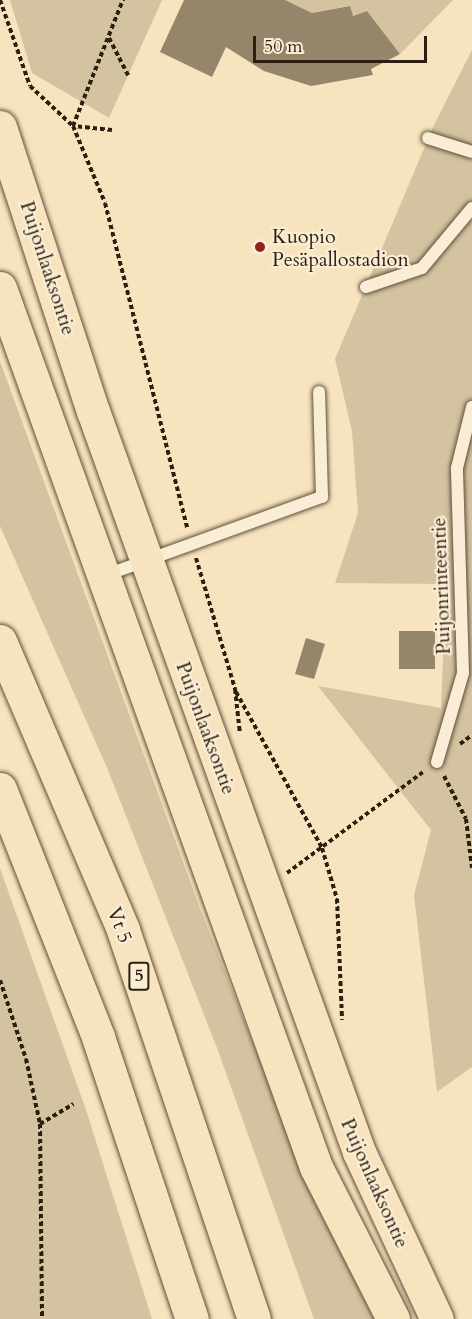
<!DOCTYPE html>
<html>
<head>
<meta charset="utf-8">
<style>
  body { margin:0 }
  #map { position:relative; width:472px; height:1319px; overflow:hidden; background:#f7e4be; font-family:Cardo,serif }
  div>[style] { position:absolute }
  .green>* { inset:0; background:#d4c3a0 }
  .building>* { inset:0; background:#95856a }
  .path>* { height:4px; margin-top:-2px; transform-origin:0; background:repeating-linear-gradient(90deg,#2b1f0f 0 4.5px,transparent 0 7.5px) }
  .roads { filter:drop-shadow(0 0 2px #5e503b) drop-shadow(0 0 2px #5e503b) }
  .service>* { height:12px; margin:-6px; padding:0 6px; transform-origin:6px; border-radius:6px; background:#faedd5 }
  .primary>* { height:33px; margin:-16.5px; padding:0 16.5px; transform-origin:16.5px; border-radius:16.5px; background:#f7e4be }
  .motorway>* { height:33px; margin:-16.5px; padding:0 16.5px; transform-origin:16.5px; border-radius:16.5px; background:#f7e4be }
  .dots>* { width:16px; height:16px; translate:-50% -50%; box-sizing:border-box; border:3px solid #faedd5; border-radius:50% }
  span { translate:-50% -50%; white-space:nowrap; text-align:center; line-height:1.15; -webkit-text-stroke:4.5px #faedd5; paint-order:stroke }
  .shield-label span { padding:2px 4px; background:#faedd5; border:2px solid; border-radius:4px; -webkit-text-stroke-width:0 }
  .shield-label { font-size:18px; color:#2b1f0f; font-weight:700 }
  .poi-label { font-size:20px; color:#2b1f0f }
  .left { translate:0 -50%; text-align:left }
  .street-label { font-size:20px; color:#2b1f0f }
  .scale { position:absolute; left:253px; top:36px; width:174px; height:27px; box-sizing:border-box; border:3px solid #2b1f0f; border-top:0; padding-left:8px; font-size:18px; line-height:21px; white-space:nowrap; color:#2b1f0f; -webkit-text-stroke:4px #faedd5; paint-order:stroke }
</style>
</head>
<body>
<div id="map">
  <div class="green">
    <div style="clip-path:polygon(10px 0,162px 0,109px 118px,32px 73px)"></div>
    <div style="clip-path:polygon(285px 0,453px 0,400px 54px,367px 11px,353px 16px,349px 6px,312px 13px)"></div>
    <div style="clip-path:polygon(472px 50px,472px 1067px,437px 1092px,414px 895px,431px 830px,318px 686px,441px 708px,446px 584px,335px 583px,358px 513px,352px 431px,335px 359px,434px 125px)"></div>
    <div style="clip-path:polygon(0 361px,201px 911px,302px 1167px,377px 1319px,314px 1319px,217px 1048px,108px 770px,0 526px)"></div>
    <div style="clip-path:polygon(0 868px,86px 1110px,152px 1319px,0 1319px)"></div>
  </div>
  <div class="building">
    <div style="clip-path:polygon(184px 0,285px 0,312px 13px,350px 6px,353px 16px,367px 11px,400px 54px,371px 69px,373px 75px,311px 86px,264px 71px,226px 47px,212px 77px,160px 52px)"></div>
    <div style="clip-path:polygon(399px 631px,435px 631px,435px 669px,399px 669px)"></div>
    <div style="clip-path:polygon(306px 638px,325px 644px,314px 679px,295px 674px)"></div>
  </div>
  <div class="path">
    <div style="left:0;top:0;width:91px;rotate:70.8deg"></div>
    <div style="left:30px;top:86px;width:59px;rotate:42.9deg"></div>
    <div style="left:73px;top:126px;width:83px;rotate:67.4deg"></div>
    <div style="left:105px;top:203px;width:335px;rotate:75.8deg"></div>
    <div style="left:109px;top:38px;width:42px;rotate:62.8deg"></div>
    <div style="left:112px;top:130px;width:39px;rotate:-174deg"></div>
    <div style="left:73px;top:126px;width:136px;rotate:-68.4deg"></div>
    <div style="left:196px;top:558px;width:137px;rotate:73.4deg"></div>
    <div style="left:235px;top:689px;width:45px;rotate:83.7deg"></div>
    <div style="left:236px;top:692px;width:178px;rotate:61.1deg"></div>
    <div style="left:322px;top:848px;width:53px;rotate:73.6deg"></div>
    <div style="left:337px;top:899px;width:121px;rotate:87.6deg"></div>
    <div style="left:460px;top:744px;width:15px;rotate:-37deg"></div>
    <div style="left:444px;top:776px;width:48px;rotate:62.9deg"></div>
    <div style="left:466px;top:819px;width:49px;rotate:83deg"></div>
    <div style="left:287px;top:873px;width:169px;rotate:-36.6deg"></div>
    <div style="left:0;top:980px;width:83px;rotate:71.8deg"></div>
    <div style="left:26px;top:1059px;width:66px;rotate:77.8deg"></div>
    <div style="left:40px;top:1124px;width:195px;rotate:89.4deg"></div>
    <div style="left:40px;top:1124px;width:39px;rotate:-31deg"></div>
  </div>
  <div class="roads">
    <div class="service">
      <div style="left:428px;top:138px;width:46px;rotate:17.7deg"></div>
      <div style="left:366px;top:287px;width:59px;rotate:-18.7deg"></div>
      <div style="left:422px;top:268px;width:78px;rotate:-50.2deg"></div>
      <div style="left:106px;top:575px;width:230px;rotate:-19.9deg"></div>
      <div style="left:322px;top:497px;width:105px;rotate:-91.6deg"></div>
      <div style="left:437px;top:762px;width:93px;rotate:-73.7deg"></div>
      <div style="left:463px;top:673px;width:205px;rotate:-91.7deg"></div>
      <div style="left:457px;top:468px;width:63px;rotate:-76.2deg"></div>
    </div>
    <div class="primary">
      <div style="left:0;top:127px;width:299px;rotate:71.9deg"></div>
      <div style="left:93px;top:411px;width:787px;rotate:70.25deg"></div>
      <div style="left:359px;top:1152px;width:184px;rotate:65deg"></div>
      <div style="left:0;top:288px;width:934px;rotate:70.23deg"></div>
      <div style="left:316px;top:1167px;width:170px;rotate:63.1deg"></div>
    </div>
    <div class="motorway">
      <div style="left:0;top:641px;width:314px;rotate:66.9deg"></div>
      <div style="left:123px;top:930px;width:410px;rotate:71.4deg"></div>
      <div style="left:0;top:789px;width:267px;rotate:68.4deg"></div>
      <div style="left:98px;top:1037px;width:297px;rotate:71.6deg"></div>
    </div>
  </div>
  <div class="dots">
    <div style="left:260px;top:247px;background:#8f2418"></div>
  </div>
  <div class="shield-label">
    <span style="left:139px;top:976px">5</span>
  </div>
  <div class="poi-label">
    <span class="left" style="left:272px;top:248px">Kuopio<br>Pesäpallostadion</span>
  </div>
  <div class="street-label">
    <span style="left:48px;top:268px;rotate:72deg">Puijonlaaksontie</span>
    <span style="left:441px;top:586px;rotate:-92deg">Puijonrinteentie</span>
    <span style="left:206px;top:728px;rotate:70deg">Puijonlaaksontie</span>
    <span style="left:120px;top:925px;rotate:69deg">Vt 5</span>
    <span style="left:375px;top:1183px;rotate:66deg">Puijonlaaksontie</span>
  </div>
  <div class="scale">50 m</div>
</div>
</body>
</html>
